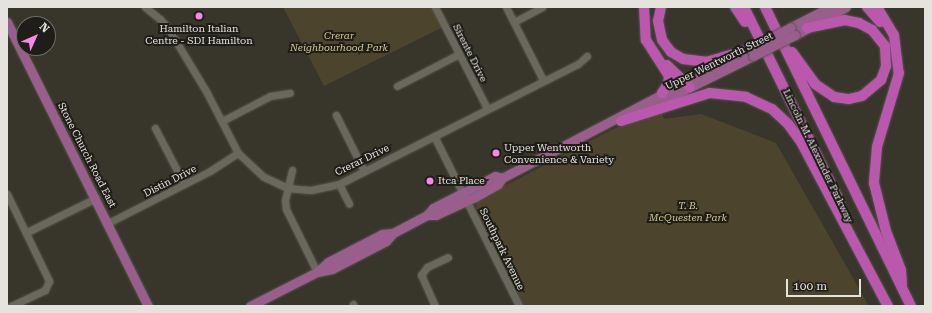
<!DOCTYPE html>
<html>
<head>
<meta charset="utf-8">
<style>
  body { margin:0 }
  #map { position:relative; width:932px; height:313px; overflow:hidden; background:#38352b; font-family:"Roboto Serif",serif }
  div>[style] { position:absolute }
  .green>* { inset:0; background:#4c442c }
  .roads { filter:drop-shadow(0 0 1px #56544c) drop-shadow(0 0 1px #56544c) }
  .minor>* { height:7px; margin:-3.5px; padding:0 3.5px; transform-origin:3.5px; border-radius:3.5px; background:#6a675c }
  .major>* { height:9px; margin:-4.5px; padding:0 4.5px; transform-origin:4.5px; border-radius:4.5px; background:#9a5e8d }
  .highway>* { height:10px; margin:-5px; padding:0 5px; transform-origin:5px; border-radius:5px; background:#ba58ad }
  .bridges { filter:drop-shadow(0 0 1px #56544c) drop-shadow(0 0 1px #56544c) }
  .major-bridge>* { height:9px; margin:-4.5px; padding:0 4.5px; transform-origin:4.5px; border-radius:4.5px; background:#9a5e8d }
  .dots>* { width:11px; height:11px; translate:-50% -50%; box-sizing:border-box; border:2px solid #1e1d18; border-radius:50% }
  span { translate:-50% -50%; white-space:nowrap; text-align:center; line-height:1.15; -webkit-text-stroke:4px #1e1d18; paint-order:stroke }
  .poi-label { font-size:10px; color:#e5e3dd }
  .left { translate:0 -50%; text-align:left }
  .park-label { font-size:10px; color:#d9c790; font-style:italic }
  .street-label { font-size:10px; color:#e5e3dd }
  .frame { position:absolute; inset:0; border:8px solid #e5e3dd; pointer-events:none }
  .north { position:absolute; left:16px; top:16px; width:40px; height:40px; box-sizing:border-box; background:#1e1d18; border:1px solid #6e6c67; border-radius:50%; rotate:45deg; font-size:11px; font-weight:700; line-height:16px; text-align:center; color:#e5e3dd }
  .north::after { content:''; display:block; margin:auto; width:14px; height:18px; background:#f987e9; clip-path:polygon(50% 0,100% 100%,50% 72%,0 100%) }
  .scale { position:absolute; left:786px; top:279px; width:75px; height:18px; box-sizing:border-box; border:2px solid #e5e3dd; border-top:0; padding-left:5px; font-size:12px; line-height:14px; white-space:nowrap; color:#e5e3dd; -webkit-text-stroke:3px #1e1d18; paint-order:stroke }
</style>
</head>
<body>
<div id="map">
  <div class="green">
    <div style="clip-path:polygon(283px 7px,435px 7px,445px 26px,324px 86px)"></div>
    <div style="clip-path:polygon(661px 110px,664px 119px,701px 114px,776px 143px,869px 306px,523px 306px,476px 209px,476px 201px,611px 130px)"></div>
  </div>
  <div class="roads">
    <div class="minor">
      <div style="left:145px;top:7px;width:19px;rotate:39deg"></div>
      <div style="left:160px;top:19px;width:12px;rotate:48deg"></div>
      <div style="left:168px;top:28px;width:76px;rotate:59deg"></div>
      <div style="left:207px;top:93px;width:68px;rotate:62.7deg"></div>
      <div style="left:238px;top:153px;width:35px;rotate:43deg"></div>
      <div style="left:264px;top:177px;width:26px;rotate:25deg"></div>
      <div style="left:288px;top:188px;width:10px;rotate:6deg"></div>
      <div style="left:298px;top:189px;width:13px;rotate:4deg"></div>
      <div style="left:311px;top:190px;width:29px;rotate:-12deg"></div>
      <div style="left:339px;top:184px;width:267px;rotate:-26.7deg"></div>
      <div style="left:578px;top:64px;width:12px;rotate:-42deg"></div>
      <div style="left:435px;top:7px;width:114px;rotate:62.8deg"></div>
      <div style="left:506px;top:7px;width:82px;rotate:63.1deg"></div>
      <div style="left:514px;top:22px;width:32px;rotate:-28deg"></div>
      <div style="left:397px;top:86px;width:70px;rotate:-27.3deg"></div>
      <div style="left:336px;top:115px;width:63px;rotate:63.4deg"></div>
      <div style="left:222px;top:121px;width:54px;rotate:-27.5deg"></div>
      <div style="left:270px;top:96px;width:20px;rotate:-9deg"></div>
      <div style="left:155px;top:128px;width:63px;rotate:62.6deg"></div>
      <div style="left:434px;top:136px;width:190px;rotate:63.4deg"></div>
      <div style="left:292px;top:170px;width:31px;rotate:103deg"></div>
      <div style="left:285px;top:200px;width:9px;rotate:84deg"></div>
      <div style="left:286px;top:209px;width:70px;rotate:63.8deg"></div>
      <div style="left:339px;top:184px;width:22px;rotate:63deg"></div>
      <div style="left:7px;top:194px;width:97px;rotate:64.2deg"></div>
      <div style="left:49px;top:281px;width:10px;rotate:114deg"></div>
      <div style="left:45px;top:290px;width:38px;rotate:155deg"></div>
      <div style="left:108px;top:223px;width:114px;rotate:-27deg"></div>
      <div style="left:210px;top:171px;width:33px;rotate:-33deg"></div>
      <div style="left:27px;top:232px;width:77px;rotate:-26.2deg"></div>
      <div style="left:353px;top:304px;width:2px;rotate:63deg"></div>
      <div style="left:435px;top:306px;width:34px;rotate:-114deg"></div>
      <div style="left:421px;top:275px;width:10px;rotate:-53deg"></div>
      <div style="left:427px;top:267px;width:23px;rotate:-25deg"></div>
    </div>
    <div class="major">
      <div style="left:7px;top:22px;width:317px;rotate:63.6deg"></div>
      <div style="left:791px;top:27px;width:44px;rotate:-27.1deg"></div>
      <div style="left:795px;top:35px;width:58px;rotate:-28.8deg"></div>
      <div style="left:642px;top:111px;width:124px;rotate:-26.4deg"></div>
      <div style="left:427px;top:215px;width:9px"></div>
      <div style="left:436px;top:215px;width:43px;rotate:-24.8deg"></div>
      <div style="left:475px;top:197px;width:26px;rotate:-29deg"></div>
      <div style="left:498px;top:184px;width:7px;rotate:-56deg"></div>
      <div style="left:502px;top:178px;width:261px;rotate:-27.6deg"></div>
      <div style="left:318px;top:271px;width:13px;rotate:-42deg"></div>
      <div style="left:328px;top:262px;width:61px;rotate:-27.4deg"></div>
      <div style="left:382px;top:234px;width:11px;rotate:-5deg"></div>
      <div style="left:250px;top:306px;width:75px;rotate:-26.9deg"></div>
      <div style="left:317px;top:272px;width:15px;rotate:-11deg"></div>
      <div style="left:332px;top:269px;width:61px;rotate:-27.4deg"></div>
      <div style="left:386px;top:241px;width:11px;rotate:-49deg"></div>
      <div style="left:393px;top:233px;width:38px;rotate:-28deg"></div>
      <div style="left:427px;top:215px;width:9px;rotate:-49deg"></div>
      <div style="left:433px;top:208px;width:34px;rotate:-27deg"></div>
      <div style="left:463px;top:193px;width:36px;rotate:-28deg"></div>
      <div style="left:495px;top:176px;width:7px;rotate:16deg"></div>
    </div>
    <div class="highway">
      <div style="left:644px;top:7px;width:33px;rotate:87deg"></div>
      <div style="left:646px;top:40px;width:43px;rotate:57.4deg"></div>
      <div style="left:669px;top:76px;width:8px;rotate:97deg"></div>
      <div style="left:668px;top:84px;width:11px;rotate:124deg"></div>
      <div style="left:661px;top:7px;width:14px;rotate:102deg"></div>
      <div style="left:658px;top:21px;width:19px;rotate:78deg"></div>
      <div style="left:662px;top:40px;width:15px;rotate:53deg"></div>
      <div style="left:671px;top:52px;width:14px;rotate:30deg"></div>
      <div style="left:683px;top:59px;width:23px;rotate:7deg"></div>
      <div style="left:706px;top:62px;width:43px;rotate:-16.3deg"></div>
      <div style="left:735px;top:7px;width:18px;rotate:56deg"></div>
      <div style="left:744px;top:7px;width:217px;rotate:63.8deg"></div>
      <div style="left:765px;top:7px;width:333px;rotate:64deg"></div>
      <div style="left:867px;top:7px;width:20px;rotate:49deg"></div>
      <div style="left:877px;top:7px;width:33px;rotate:59deg"></div>
      <div style="left:894px;top:35px;width:38px;rotate:83deg"></div>
      <div style="left:899px;top:73px;width:77px;rotate:106.6deg"></div>
      <div style="left:877px;top:147px;width:36px;rotate:95deg"></div>
      <div style="left:874px;top:183px;width:49px;rotate:76deg"></div>
      <div style="left:886px;top:231px;width:42px;rotate:69deg"></div>
      <div style="left:901px;top:270px;width:14px;rotate:86deg"></div>
      <div style="left:792px;top:52px;width:39px;rotate:54deg"></div>
      <div style="left:815px;top:84px;width:23px;rotate:34deg"></div>
      <div style="left:834px;top:97px;width:15px;rotate:8deg"></div>
      <div style="left:849px;top:99px;width:13px;rotate:-13deg"></div>
      <div style="left:862px;top:96px;width:25px;rotate:-40deg"></div>
      <div style="left:881px;top:80px;width:15px;rotate:-70deg"></div>
      <div style="left:886px;top:66px;width:20px;rotate:-93deg"></div>
      <div style="left:885px;top:46px;width:21px;rotate:-129deg"></div>
      <div style="left:872px;top:30px;width:15px;rotate:-152deg"></div>
      <div style="left:859px;top:23px;width:14px;rotate:-168deg"></div>
      <div style="left:845px;top:20px;width:39px;rotate:168deg"></div>
      <div style="left:667px;top:65px;width:32px;rotate:44deg"></div>
      <div style="left:621px;top:121px;width:93px;rotate:-17.5deg"></div>
      <div style="left:710px;top:93px;width:36px;rotate:6deg"></div>
      <div style="left:746px;top:97px;width:29px;rotate:25deg"></div>
      <div style="left:772px;top:109px;width:22px;rotate:43deg"></div>
      <div style="left:788px;top:124px;width:22px;rotate:54deg"></div>
      <div style="left:801px;top:142px;width:186px;rotate:62.1deg"></div>
    </div>
  </div>
  <div class="bridges">
    <div class="major-bridge">
      <div style="left:749px;top:49px;width:47px;rotate:-27.6deg"></div>
      <div style="left:753px;top:56px;width:47px;rotate:-26.6deg"></div>
    </div>
  </div>
  <div class="dots">
    <div style="left:199px;top:16px;background:#f987e9"></div>
    <div style="left:496px;top:153px;background:#f987e9"></div>
    <div style="left:430px;top:181px;background:#f987e9"></div>
  </div>
  <div class="poi-label">
    <span style="left:199px;top:34px">Hamilton Italian<br>Centre - SDI Hamilton</span>
    <span class="left" style="left:504px;top:153px">Upper Wentworth<br>Convenience &amp; Variety</span>
    <span class="left" style="left:438px;top:181px">Itca Place</span>
  </div>
  <div class="park-label">
    <span style="left:339px;top:41px">Crerar<br>Neighbourhood Park</span>
    <span style="left:688px;top:211px">T. B.<br>McQuesten Park</span>
  </div>
  <div class="street-label">
    <span style="left:470px;top:53px;rotate:63deg">Sirente Drive</span>
    <span style="left:719px;top:61px;rotate:-26deg">Upper Wentworth Street</span>
    <span style="left:87px;top:155px;rotate:63deg">Stone Church Road East</span>
    <span style="left:818px;top:156px;rotate:64deg">Lincoln M. Alexander Parkway</span>
    <span style="left:362px;top:160px;rotate:-26deg">Crerar Drive</span>
    <span style="left:170px;top:181px;rotate:-27deg">Distin Drive</span>
    <span style="left:502px;top:249px;rotate:64deg">Southpark Avenue</span>
  </div>
  <div class="frame"></div>
  <div class="north">N</div>
  <div class="scale">100 m</div>
</div>
</body>
</html>
